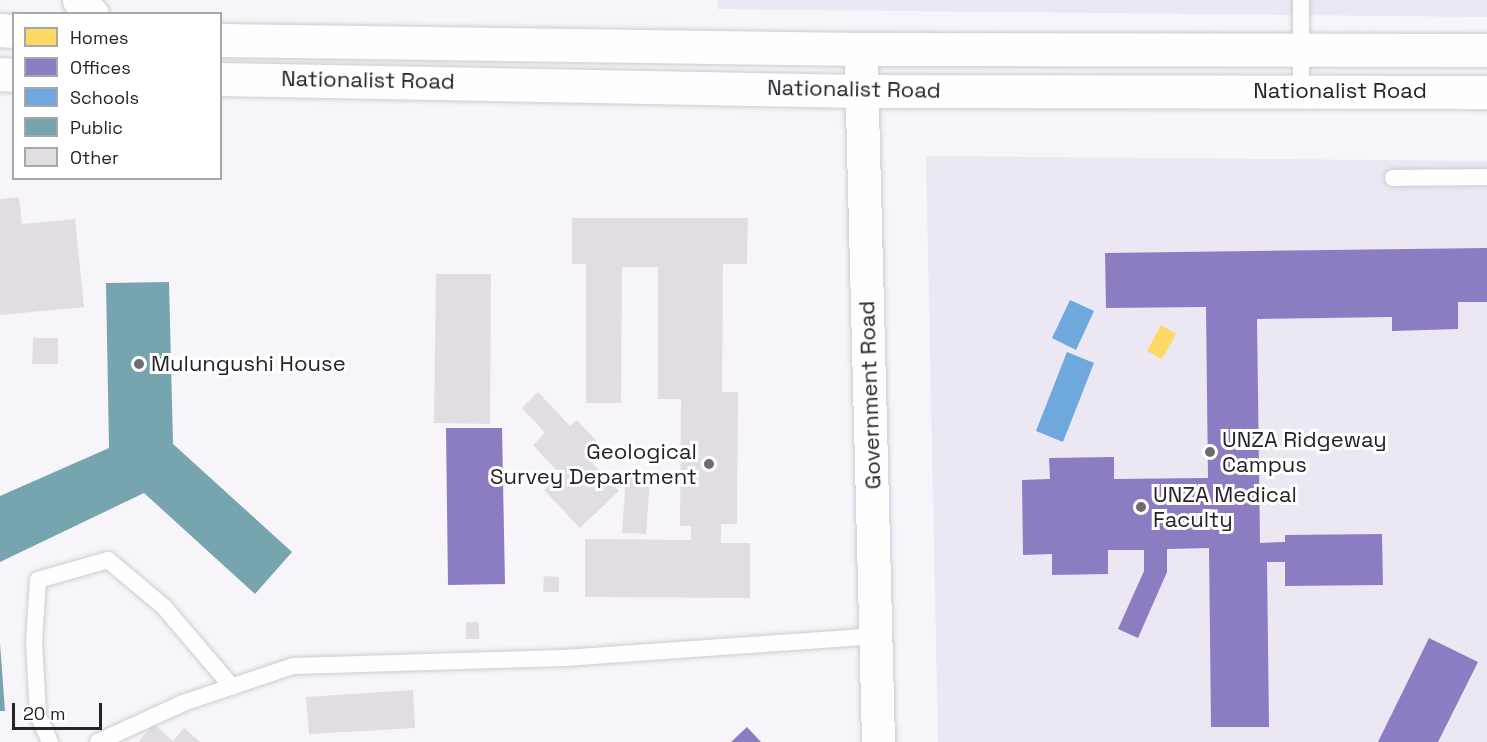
<!DOCTYPE html>
<html>
<head>
<meta charset="utf-8">
<style>
  body { margin:0 }
  #map { position:relative; width:1487px; height:742px; overflow:hidden; background:#f7f5fa; font-family:"Space Grotesk",sans-serif }
  div>[style] { position:absolute }
  .built>* { inset:0; background:#ebe7f3 }
  .homes>* { inset:0; background:#ffd966 }
  .offices>* { inset:0; background:#8e7cc3 }
  .schools>* { inset:0; background:#6fa8dc }
  .public>* { inset:0; background:#76a5af }
  .building>* { inset:0; background:#e2dde3 }
  .roads { filter:drop-shadow(0 0 2px #cdcbd1) drop-shadow(0 0 2px #cdcbd1) }
  .lane>* { height:16px; margin:-8px; padding:0 8px; transform-origin:8px; border-radius:8px; background:#fefefe }
  .secondary>* { height:33px; margin:-16.5px; padding:0 16.5px; transform-origin:16.5px; border-radius:16.5px; background:#fefefe }
  .dots>* { width:16px; height:16px; translate:-50% -50%; box-sizing:border-box; border:3px solid #fff; border-radius:50% }
  span { translate:-50% -50%; white-space:nowrap; text-align:center; line-height:1.15; -webkit-text-stroke:6px #fff; paint-order:stroke }
  .street-label { font-size:22px; color:#25222a }
  .poi-label { font-size:22px; color:#25222a }
  .left { translate:0 -50%; text-align:left }
  .right { translate:-100% -50%; text-align:right }
  .legend { position:absolute; left:12px; top:12px; width:210px; height:168px; box-sizing:border-box; background:#fff; border:2px solid #a8a7aa; margin:0; padding:8px 10px; list-style:none; font-size:18px; color:#25222a }
  .legend li { display:flex; align-items:center; gap:12px; height:30px }
  .legend b { width:30px; border:2px solid #a8a7aa }
  .scale { position:absolute; left:12px; top:703px; width:90px; height:27px; box-sizing:border-box; border:3px solid #25222a; border-top:0; padding-left:8px; font-size:18px; line-height:21px; white-space:nowrap; color:#25222a; -webkit-text-stroke:4px #fff; paint-order:stroke }
</style>
</head>
<body>
<div id="map">
  <div class="built">
    <div style="clip-path:polygon(718px 0,1487px 0,1487px 17px,717px 9px)"></div>
    <div style="clip-path:polygon(926px 156px,1487px 161px,1487px 742px,938px 742px)"></div>
  </div>
  <div class="homes">
    <div style="clip-path:polygon(1161px 325px,1176px 334px,1162px 359px,1147px 351px)"></div>
  </div>
  <div class="offices">
    <div style="clip-path:polygon(1487px 248px,1487px 302px,1458px 302px,1458px 329px,1392px 331px,1392px 317px,1257px 319px,1260px 543px,1285px 542px,1285px 535px,1382px 534px,1383px 585px,1285px 586px,1285px 562px,1267px 562px,1269px 727px,1211px 727px,1209px 548px,1167px 549px,1167px 572px,1138px 638px,1118px 629px,1144px 571px,1144px 550px,1108px 550px,1108px 574px,1052px 575px,1052px 554px,1023px 555px,1022px 480px,1050px 479px,1049px 458px,1114px 457px,1114px 479px,1208px 478px,1206px 307px,1106px 308px,1105px 253px)"></div>
    <div style="clip-path:polygon(446px 428px,502px 428px,505px 584px,448px 585px)"></div>
    <div style="clip-path:polygon(1429px 638px,1478px 662px,1438px 742px,1378px 742px)"></div>
    <div style="clip-path:polygon(747px 727px,761px 742px,731px 742px)"></div>
  </div>
  <div class="schools">
    <div style="clip-path:polygon(1070px 300px,1094px 311px,1076px 350px,1052px 338px)"></div>
    <div style="clip-path:polygon(1067px 352px,1094px 363px,1063px 442px,1036px 431px)"></div>
  </div>
  <div class="public">
    <div style="clip-path:polygon(169px 282px,173px 444px,292px 552px,255px 594px,144px 493px,0 562px,0 496px,109px 448px,106px 283px)"></div>
    <div style="clip-path:polygon(0 643px,5px 711px,0 711px)"></div>
  </div>
  <div class="building">
    <div style="clip-path:polygon(19px 197px,22px 224px,75px 219px,84px 307px,0 315px,0 199px)"></div>
    <div style="clip-path:polygon(572px 218px,748px 218px,747px 264px,723px 264px,722px 392px,738px 392px,737px 524px,721px 524px,721px 543px,750px 543px,750px 598px,585px 597px,585px 539px,691px 540px,691px 526px,680px 526px,681px 399px,658px 399px,658px 267px,622px 267px,621px 403px,586px 403px,586px 264px,572px 264px)"></div>
    <div style="clip-path:polygon(436px 274px,491px 274px,490px 424px,434px 423px)"></div>
    <div style="clip-path:polygon(33px 338px,58px 338px,58px 364px,32px 364px)"></div>
    <div style="clip-path:polygon(538px 392px,570px 426px,577px 420px,606px 451px,592px 463px,619px 491px,580px 528px,544px 490px,560px 474px,533px 445px,545px 433px,522px 408px)"></div>
    <div style="clip-path:polygon(626px 476px,650px 478px,646px 534px,622px 533px)"></div>
    <div style="clip-path:polygon(544px 576px,559px 577px,559px 592px,543px 592px)"></div>
    <div style="clip-path:polygon(466px 622px,479px 622px,479px 639px,466px 639px)"></div>
    <div style="clip-path:polygon(413px 690px,415px 728px,309px 734px,306px 697px)"></div>
    <div style="clip-path:polygon(154px 724px,173px 741px,184px 728px,200px 742px,138px 742px)"></div>
  </div>
  <div class="roads">
    <div class="lane">
      <div style="left:1301px;top:90px;width:90px;rotate:-90deg"></div>
      <div style="left:1393px;top:178px;width:94px;rotate:-0.6deg"></div>
      <div style="left:50px;top:742px;width:30px;rotate:-114deg"></div>
      <div style="left:38px;top:715px;width:73px;rotate:-93.1deg"></div>
      <div style="left:34px;top:642px;width:62px;rotate:-86.3deg"></div>
      <div style="left:38px;top:580px;width:73px;rotate:-15.9deg"></div>
      <div style="left:108px;top:560px;width:73px;rotate:40deg"></div>
      <div style="left:164px;top:607px;width:105px;rotate:49.6deg"></div>
      <div style="left:98px;top:742px;width:94px;rotate:-24.6deg"></div>
      <div style="left:183px;top:703px;width:116px;rotate:-18.6deg"></div>
      <div style="left:293px;top:666px;width:271px;rotate:-1.7deg"></div>
      <div style="left:564px;top:658px;width:314px;rotate:-4deg"></div>
    </div>
    <div class="secondary">
      <div style="left:79px;top:0;width:19px;rotate:47deg"></div>
      <div style="left:0;top:30px;width:14px;rotate:4deg"></div>
      <div style="left:220px;top:40px;width:641px;rotate:0.8deg"></div>
      <div style="left:861px;top:49px;width:626px;rotate:0.09deg"></div>
      <div style="left:861px;top:69px;width:673px;rotate:88.55deg"></div>
      <div style="left:0;top:74px;width:14px;rotate:4deg"></div>
      <div style="left:220px;top:79px;width:640px;rotate:1.07deg"></div>
      <div style="left:860px;top:91px;width:627px;rotate:0.09deg"></div>
    </div>
  </div>
  <div class="dots">
    <div style="left:139px;top:364px;background:#6e6c73"></div>
    <div style="left:1210px;top:452px;background:#6e6c73"></div>
    <div style="left:709px;top:464px;background:#6e6c73"></div>
    <div style="left:1141px;top:507px;background:#6e6c73"></div>
  </div>
  <div class="street-label">
    <span style="left:368px;top:80px;rotate:1deg">Nationalist Road</span>
    <span style="left:854px;top:89px;rotate:1deg">Nationalist Road</span>
    <span style="left:1340px;top:91px">Nationalist Road</span>
    <span style="left:870px;top:395px;rotate:-92deg">Government Road</span>
  </div>
  <div class="poi-label">
    <span class="left" style="left:151px;top:364px">Mulungushi House</span>
    <span class="left" style="left:1222px;top:452px">UNZA Ridgeway<br>Campus</span>
    <span class="right" style="left:697px;top:464px">Geological<br>Survey Department</span>
    <span class="left" style="left:1153px;top:507px">UNZA Medical<br>Faculty</span>
  </div>
  <ul class="legend">
  <li><b style="height:16px;background:#ffd966"></b>Homes</li>
  <li><b style="height:16px;background:#8e7cc3"></b>Offices</li>
  <li><b style="height:16px;background:#6fa8dc"></b>Schools</li>
  <li><b style="height:16px;background:#76a5af"></b>Public</li>
  <li><b style="height:16px;background:#e2dde3"></b>Other</li>
  </ul>
  <div class="scale">20 m</div>
</div>
</body>
</html>
